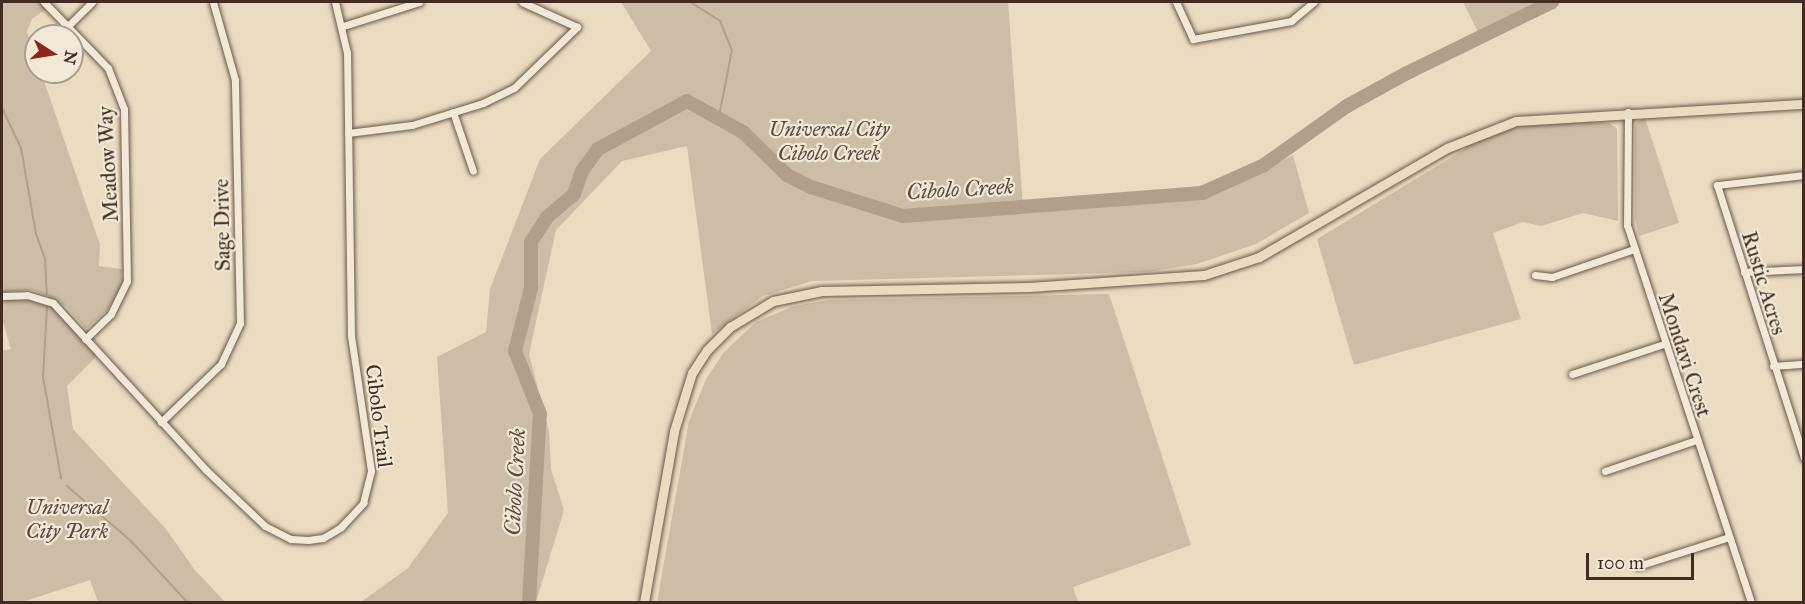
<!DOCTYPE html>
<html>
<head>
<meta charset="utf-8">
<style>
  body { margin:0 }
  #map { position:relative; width:1805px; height:604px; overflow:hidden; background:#eadbc1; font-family:"IM FELL Great Primer",serif }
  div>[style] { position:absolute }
  .green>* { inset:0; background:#cdbda6 }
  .stream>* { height:2px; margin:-1px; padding:0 1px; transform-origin:1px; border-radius:1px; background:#b19f8b }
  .river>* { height:14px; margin:-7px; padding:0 7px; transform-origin:7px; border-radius:7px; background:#b19f8b }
  .roads { filter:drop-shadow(0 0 2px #6b574a) drop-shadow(0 0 2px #6b574a) }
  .minor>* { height:7px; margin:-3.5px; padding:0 3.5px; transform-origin:3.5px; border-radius:3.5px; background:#f1e8d7 }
  .major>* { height:9px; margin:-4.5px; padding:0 4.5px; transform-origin:4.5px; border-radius:4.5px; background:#eadbc1 }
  span { translate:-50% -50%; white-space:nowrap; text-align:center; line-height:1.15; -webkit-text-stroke:4.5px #f1e8d7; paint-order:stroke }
  .park-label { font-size:21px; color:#5d483c; font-style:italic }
  .street-label { font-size:21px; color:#412b22 }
  .water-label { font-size:22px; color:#5d483c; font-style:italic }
  .frame { position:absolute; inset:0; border:3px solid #412b22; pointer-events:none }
  .north { position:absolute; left:24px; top:24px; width:60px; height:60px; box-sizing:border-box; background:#f1e8d7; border:2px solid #ab9c8f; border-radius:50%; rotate:102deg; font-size:16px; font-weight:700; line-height:24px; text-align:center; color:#412b22 }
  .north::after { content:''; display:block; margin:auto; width:21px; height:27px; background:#8f2418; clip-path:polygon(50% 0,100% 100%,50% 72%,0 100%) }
  .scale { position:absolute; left:1586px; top:553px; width:108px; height:27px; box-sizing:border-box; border:3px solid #412b22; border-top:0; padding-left:8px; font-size:18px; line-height:21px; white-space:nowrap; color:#412b22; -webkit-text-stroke:4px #f1e8d7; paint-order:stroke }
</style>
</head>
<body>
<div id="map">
  <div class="green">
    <div style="clip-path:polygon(2px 2px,40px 2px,46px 9px,32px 19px,27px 32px,36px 58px,36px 72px,41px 72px,100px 245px,99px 266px,122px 269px,122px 287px,108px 309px,86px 329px,67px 307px,43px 294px,32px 290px,2px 292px)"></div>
    <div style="clip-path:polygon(621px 2px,1008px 2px,1023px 207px,1148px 204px,1231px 184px,1293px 155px,1309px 213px,1256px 244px,1197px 264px,1148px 272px,812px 281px,763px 296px,712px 334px,687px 146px,622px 161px,556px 230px,529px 354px,549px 431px,551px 469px,564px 510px,536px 602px,361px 602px,408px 568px,448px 513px,437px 357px,486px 332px,490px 289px,540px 159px,651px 51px)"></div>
    <div style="clip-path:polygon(1463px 2px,1543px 2px,1479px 34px)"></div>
    <div style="clip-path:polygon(1645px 118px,1679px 223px,1639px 236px,1635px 219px,1635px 128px,1637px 122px)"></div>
    <div style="clip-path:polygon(1585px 122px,1609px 123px,1617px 129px,1618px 221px,1583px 213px,1541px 226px,1523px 222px,1493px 233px,1521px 319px,1354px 365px,1317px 239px,1465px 149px,1464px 145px,1510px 127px)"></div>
    <div style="clip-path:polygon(1109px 294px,1191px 545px,1073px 587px,1078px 602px,657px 602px,689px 421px,706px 379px,724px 352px,756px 322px,794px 306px,829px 300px)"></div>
    <div style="clip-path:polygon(25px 298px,51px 306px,97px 356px,67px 386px,73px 429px,166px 529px,194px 569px,225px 602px,98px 602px,90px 580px,22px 602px,2px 602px,2px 351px,11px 349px,2px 318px,2px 300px)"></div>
  </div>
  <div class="stream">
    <div style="left:690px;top:2px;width:36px;rotate:32deg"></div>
    <div style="left:720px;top:21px;width:31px;rotate:68deg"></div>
    <div style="left:732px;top:50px;width:67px;rotate:101.1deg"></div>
    <div style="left:2px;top:108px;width:44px;rotate:64.6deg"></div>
    <div style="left:21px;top:148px;width:87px;rotate:80.1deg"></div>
    <div style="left:36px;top:234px;width:27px;rotate:70deg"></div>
    <div style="left:45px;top:259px;width:35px;rotate:87deg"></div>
    <div style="left:47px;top:307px;width:70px;rotate:93.3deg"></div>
    <div style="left:43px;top:377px;width:103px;rotate:79.9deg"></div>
    <div style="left:67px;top:486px;width:84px;rotate:40.7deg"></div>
    <div style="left:131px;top:541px;width:83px;rotate:47.4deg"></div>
  </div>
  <div class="river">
    <div style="left:529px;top:602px;width:188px;rotate:-86.7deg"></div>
    <div style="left:540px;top:414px;width:68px;rotate:-111.6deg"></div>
    <div style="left:515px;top:351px;width:65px;rotate:-75.7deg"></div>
    <div style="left:531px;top:288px;width:46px;rotate:-90deg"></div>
    <div style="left:531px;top:242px;width:30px;rotate:-57deg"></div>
    <div style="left:547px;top:217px;width:35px;rotate:-40deg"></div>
    <div style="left:574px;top:194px;width:24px;rotate:-71deg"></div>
    <div style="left:582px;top:171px;width:27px;rotate:-54deg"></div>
    <div style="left:598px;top:149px;width:101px;rotate:-28.3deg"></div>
    <div style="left:687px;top:101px;width:64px;rotate:29deg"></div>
    <div style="left:743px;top:132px;width:62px;rotate:44.3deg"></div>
    <div style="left:787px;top:175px;width:27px;rotate:27deg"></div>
    <div style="left:811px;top:187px;width:96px;rotate:17.5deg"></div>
    <div style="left:903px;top:216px;width:300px;rotate:-4.4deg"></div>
    <div style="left:1202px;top:193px;width:68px;rotate:-24.3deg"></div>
    <div style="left:1264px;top:165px;width:102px;rotate:-35.4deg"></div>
    <div style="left:1347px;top:106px;width:66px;rotate:-28.9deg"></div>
    <div style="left:1405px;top:74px;width:164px;rotate:-26.1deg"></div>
  </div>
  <div class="roads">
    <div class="minor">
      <div style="left:44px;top:2px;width:92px;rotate:45.9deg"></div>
      <div style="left:108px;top:68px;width:44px;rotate:68.7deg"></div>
      <div style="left:124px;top:109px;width:172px;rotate:89deg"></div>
      <div style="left:127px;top:281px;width:37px;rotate:116deg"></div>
      <div style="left:111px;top:314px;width:36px;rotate:136deg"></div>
      <div style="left:1176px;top:2px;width:41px;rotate:65.3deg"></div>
      <div style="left:1193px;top:39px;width:100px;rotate:-10.4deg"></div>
      <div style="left:1291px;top:21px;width:30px;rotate:-40deg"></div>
      <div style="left:68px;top:26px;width:34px;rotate:-45deg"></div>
      <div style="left:343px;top:26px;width:80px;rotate:-17.5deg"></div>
      <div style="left:453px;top:112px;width:62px;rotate:71.3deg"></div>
      <div style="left:1628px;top:112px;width:113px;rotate:90.5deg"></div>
      <div style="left:1627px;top:225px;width:397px;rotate:71.8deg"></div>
      <div style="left:348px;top:133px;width:64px;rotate:-7.1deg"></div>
      <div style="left:412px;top:125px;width:74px;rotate:-17.2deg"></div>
      <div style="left:483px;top:103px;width:34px;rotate:-26deg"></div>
      <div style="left:514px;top:88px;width:88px;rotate:-44.1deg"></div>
      <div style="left:577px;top:27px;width:60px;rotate:-155.6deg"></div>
      <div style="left:1804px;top:175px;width:88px;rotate:173.4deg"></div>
      <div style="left:1717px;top:185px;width:287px;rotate:72.3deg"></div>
      <div style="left:1744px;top:272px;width:60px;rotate:-2.9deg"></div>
      <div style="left:1535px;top:275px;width:17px;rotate:7deg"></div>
      <div style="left:1552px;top:277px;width:87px;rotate:-18.9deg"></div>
      <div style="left:2px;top:296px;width:25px;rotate:-2deg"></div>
      <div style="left:27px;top:295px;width:27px;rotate:17deg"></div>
      <div style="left:53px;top:303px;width:226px;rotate:47.5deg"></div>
      <div style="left:206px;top:470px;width:81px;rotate:43.5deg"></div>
      <div style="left:265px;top:526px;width:29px;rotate:27deg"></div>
      <div style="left:291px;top:539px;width:17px;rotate:3deg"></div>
      <div style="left:308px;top:540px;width:15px;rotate:-8deg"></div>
      <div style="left:323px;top:538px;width:21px;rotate:-31deg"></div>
      <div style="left:341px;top:527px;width:33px;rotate:-47deg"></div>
      <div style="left:363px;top:503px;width:33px;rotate:-76deg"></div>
      <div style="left:371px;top:471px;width:136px;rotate:-98.4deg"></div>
      <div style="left:351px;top:336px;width:283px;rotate:-90.8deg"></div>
      <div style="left:347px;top:53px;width:52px;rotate:-103.2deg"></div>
      <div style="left:1773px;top:366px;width:31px;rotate:-4deg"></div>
      <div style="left:1572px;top:374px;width:97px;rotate:-18.1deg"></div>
      <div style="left:161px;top:422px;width:83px;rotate:-44deg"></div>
      <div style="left:221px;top:364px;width:45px;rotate:-65.1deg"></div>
      <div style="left:240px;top:323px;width:243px;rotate:-91.2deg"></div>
      <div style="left:235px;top:80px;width:81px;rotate:-105.8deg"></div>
      <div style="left:1605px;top:471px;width:96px;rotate:-18.8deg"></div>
      <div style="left:1638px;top:566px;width:96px;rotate:-17.7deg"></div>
    </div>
    <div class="major">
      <div style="left:644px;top:602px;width:174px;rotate:-80deg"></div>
      <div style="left:674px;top:431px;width:61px;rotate:-72.8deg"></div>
      <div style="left:692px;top:373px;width:27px;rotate:-57deg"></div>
      <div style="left:707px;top:350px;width:33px;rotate:-45deg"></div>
      <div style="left:730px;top:327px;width:50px;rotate:-31.2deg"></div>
      <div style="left:773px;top:301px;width:50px;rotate:-11.5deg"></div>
      <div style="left:822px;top:291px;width:207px;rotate:-1.1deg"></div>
      <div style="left:1029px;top:287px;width:175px;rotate:-3.9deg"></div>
      <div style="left:1204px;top:275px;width:58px;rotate:-18.1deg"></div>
      <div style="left:1259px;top:257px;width:217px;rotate:-30.1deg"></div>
      <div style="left:1447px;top:148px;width:74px;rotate:-21.4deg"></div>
      <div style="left:1516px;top:121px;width:289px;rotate:-3.4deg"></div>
    </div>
  </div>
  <div class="park-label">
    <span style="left:829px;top:141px">Universal City<br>Cibolo Creek</span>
    <span style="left:67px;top:519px">Universal<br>City Park</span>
  </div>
  <div class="street-label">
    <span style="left:108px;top:164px;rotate:-93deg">Meadow Way</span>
    <span style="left:222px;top:225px;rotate:-91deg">Sage Drive</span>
    <span style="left:1764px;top:283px;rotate:73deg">Rustic Acres</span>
    <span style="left:1685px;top:355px;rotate:72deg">Mondavi Crest</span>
    <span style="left:379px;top:416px;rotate:83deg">Cibolo Trail</span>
  </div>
  <div class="water-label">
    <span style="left:960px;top:189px;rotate:-3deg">Cibolo Creek</span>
    <span style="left:515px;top:482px;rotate:-87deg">Cibolo Creek</span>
  </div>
  <div class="frame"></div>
  <div class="north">N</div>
  <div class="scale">100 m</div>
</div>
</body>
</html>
